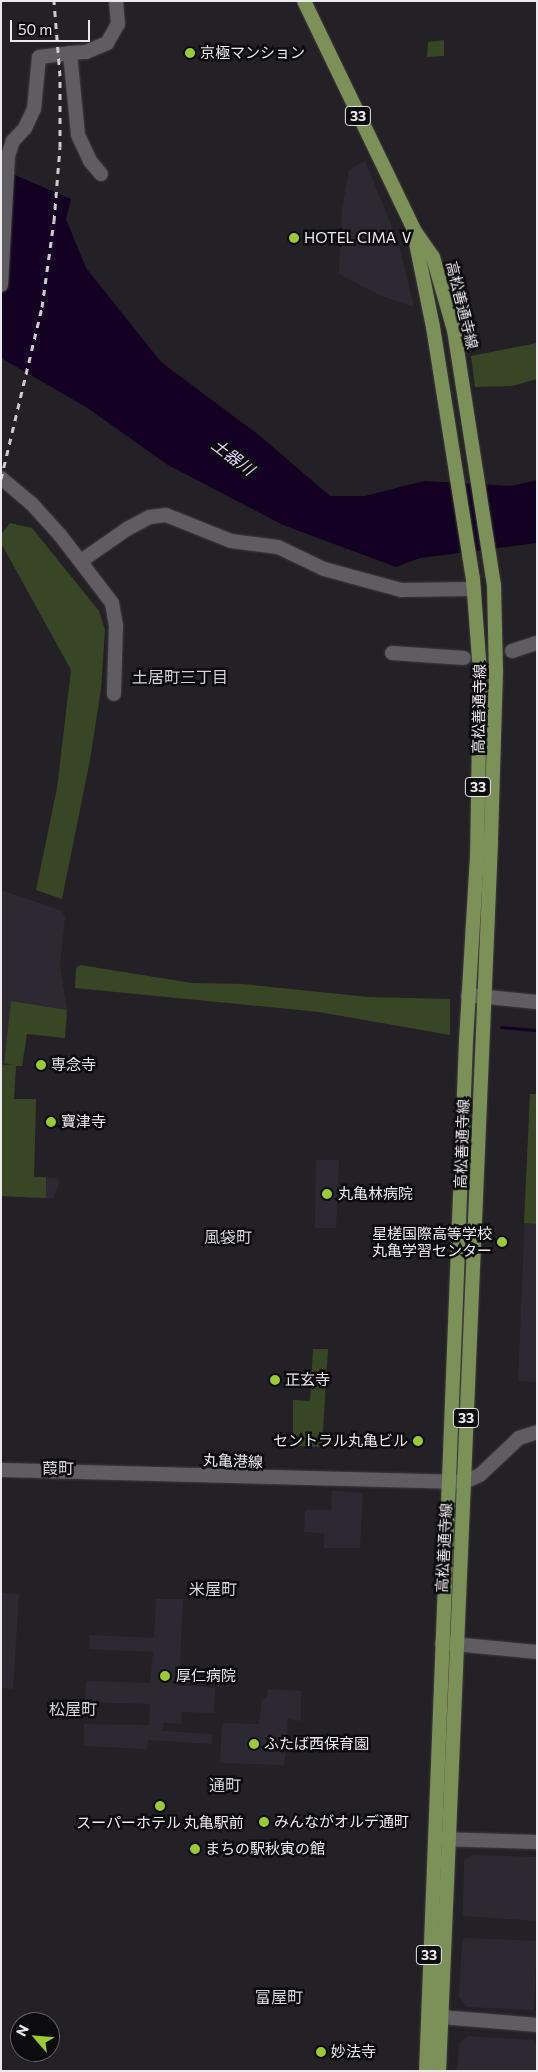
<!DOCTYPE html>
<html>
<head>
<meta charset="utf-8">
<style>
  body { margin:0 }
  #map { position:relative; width:538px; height:2072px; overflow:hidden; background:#232125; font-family:Commissioner,"Noto Sans JP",sans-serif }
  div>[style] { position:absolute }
  .built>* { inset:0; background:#2d2932 }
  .green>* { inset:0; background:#394625 }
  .water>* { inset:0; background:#130022 }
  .stream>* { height:3px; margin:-1.5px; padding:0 1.5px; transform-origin:1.5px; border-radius:1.5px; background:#130022 }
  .roads { filter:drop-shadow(0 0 1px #3d3b3f) drop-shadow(0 0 1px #3d3b3f) }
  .tertiary>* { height:14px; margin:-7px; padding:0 7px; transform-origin:7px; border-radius:7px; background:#5f5d62 }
  .secondary>* { height:14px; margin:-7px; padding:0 7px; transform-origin:7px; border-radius:7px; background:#5f5d62 }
  .primary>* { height:14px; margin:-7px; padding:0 7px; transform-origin:7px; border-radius:7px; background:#7c9157 }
  .rail>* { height:3px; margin-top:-1.5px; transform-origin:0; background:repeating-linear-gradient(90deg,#cdcbce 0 6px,transparent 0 12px) }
  .dots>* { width:14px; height:14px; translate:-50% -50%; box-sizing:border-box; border:2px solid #0c0b0d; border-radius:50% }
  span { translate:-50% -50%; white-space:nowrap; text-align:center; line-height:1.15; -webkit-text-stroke:5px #0c0b0d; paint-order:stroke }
  .shield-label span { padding:1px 4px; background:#0c0b0d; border:1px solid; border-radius:4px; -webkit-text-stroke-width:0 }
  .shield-label { font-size:14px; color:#ebe9ec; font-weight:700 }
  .poi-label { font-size:15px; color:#ebe9ec }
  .left { translate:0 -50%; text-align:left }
  .right { translate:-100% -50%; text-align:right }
  .street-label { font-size:15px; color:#ebe9ec }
  .water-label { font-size:16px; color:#e6d1fd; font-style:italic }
  .neighbourhood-label { font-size:16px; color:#d5d3d8 }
  .frame { position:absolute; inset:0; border:2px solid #ebe9ec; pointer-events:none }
  .north { position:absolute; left:10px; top:2012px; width:50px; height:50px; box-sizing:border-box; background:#0c0b0d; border:1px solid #656466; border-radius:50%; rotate:297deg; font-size:14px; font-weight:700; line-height:20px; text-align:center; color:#ebe9ec }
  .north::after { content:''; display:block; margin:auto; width:18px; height:22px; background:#9acb35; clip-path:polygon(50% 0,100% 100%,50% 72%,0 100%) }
  .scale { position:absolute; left:10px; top:20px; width:80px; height:22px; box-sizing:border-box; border:2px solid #ebe9ec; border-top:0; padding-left:6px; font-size:15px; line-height:18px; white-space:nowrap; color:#ebe9ec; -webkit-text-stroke:4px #0c0b0d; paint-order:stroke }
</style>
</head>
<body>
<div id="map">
  <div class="built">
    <div style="clip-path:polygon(365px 161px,398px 241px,414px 307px,379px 295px,339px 274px,342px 208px,349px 170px)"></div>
    <div style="clip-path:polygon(1px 890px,62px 911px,65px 917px,60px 965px,67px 1010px,11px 1001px,4px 1062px,16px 1065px,14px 1099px,36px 1099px,34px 1177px,55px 1178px,60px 1182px,53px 1199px,1px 1196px)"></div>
    <div style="clip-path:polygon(530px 1094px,537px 1094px,537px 1382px,518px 1381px)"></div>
    <div style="clip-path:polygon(316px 1160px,339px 1160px,336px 1228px,315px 1228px)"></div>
    <div style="clip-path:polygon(332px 1491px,363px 1493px,360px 1548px,324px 1548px,324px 1533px,304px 1532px,305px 1510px,331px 1510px)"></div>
    <div style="clip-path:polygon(1px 1593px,19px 1594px,13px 1689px,1px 1688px)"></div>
    <div style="clip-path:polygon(156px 1599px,183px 1599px,179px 1685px,215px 1688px,214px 1713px,182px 1712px,181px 1724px,164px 1723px,163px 1731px,212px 1734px,212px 1744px,148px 1740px,147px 1749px,84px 1746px,84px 1724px,149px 1725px,150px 1704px,85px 1702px,86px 1681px,150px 1683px,153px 1652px,89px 1649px,90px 1635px,154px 1638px)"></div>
    <div style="clip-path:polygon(268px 1689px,301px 1691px,301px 1721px,288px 1719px,284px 1765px,220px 1763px,222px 1723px,259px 1724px,262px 1699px,267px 1699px)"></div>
    <div style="clip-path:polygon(471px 1855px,537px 1857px,537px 1921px,463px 1916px,464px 1861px)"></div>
    <div style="clip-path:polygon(466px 1938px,537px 1941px,534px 2010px,467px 2007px,459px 1997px,462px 1942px)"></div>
    <div style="clip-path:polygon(467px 2036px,532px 2040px,536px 2045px,536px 2071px,457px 2071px,459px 2044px)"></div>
  </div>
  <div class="green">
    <div style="clip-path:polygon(444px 40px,444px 56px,427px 57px,428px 42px)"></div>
    <div style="clip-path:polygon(537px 343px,537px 379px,512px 386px,475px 387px,471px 356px)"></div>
    <div style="clip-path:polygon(10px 523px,32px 528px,99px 611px,105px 630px,101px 689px,90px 760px,62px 899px,36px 890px,57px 788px,71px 670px,1px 543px,2px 533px)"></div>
    <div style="clip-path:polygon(80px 965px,192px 983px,243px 984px,368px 997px,450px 999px,450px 1035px,319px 1012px,75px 988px,76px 968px)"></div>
    <div style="clip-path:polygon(11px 1001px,67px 1010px,65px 1038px,27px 1034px,22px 1066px,16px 1066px,14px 1099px,36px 1099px,34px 1177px,46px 1177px,46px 1198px,1px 1196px,1px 1065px,12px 1065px,4px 1063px)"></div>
    <div style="clip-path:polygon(530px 1094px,537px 1094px,537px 1224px,524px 1223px)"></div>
    <div style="clip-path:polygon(313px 1349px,328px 1349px,322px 1447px,293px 1446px,293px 1400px,310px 1401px)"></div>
  </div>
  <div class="water">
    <div style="clip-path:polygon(1px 169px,71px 199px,66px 219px,86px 268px,161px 362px,260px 436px,330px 496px,365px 496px,424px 481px,512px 486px,537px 480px,537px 543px,420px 558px,396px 567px,283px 525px,168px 465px,86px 407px,1px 358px)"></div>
  </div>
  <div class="stream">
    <div style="left:501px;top:1027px;width:36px;rotate:5deg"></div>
  </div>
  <div class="roads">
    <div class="tertiary">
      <div style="left:70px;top:53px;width:16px;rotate:-4deg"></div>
      <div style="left:86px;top:52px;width:23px;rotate:-23deg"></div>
      <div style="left:107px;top:43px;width:22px;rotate:-60deg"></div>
      <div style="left:118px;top:24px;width:23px;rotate:-95deg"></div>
      <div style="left:1px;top:285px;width:129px;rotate:-86.9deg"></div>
      <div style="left:8px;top:156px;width:16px;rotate:-72deg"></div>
      <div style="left:13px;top:141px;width:18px;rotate:-47deg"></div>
      <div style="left:25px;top:128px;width:21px;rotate:-65deg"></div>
      <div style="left:34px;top:109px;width:52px;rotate:-84.5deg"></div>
      <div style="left:39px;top:57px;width:31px;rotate:-7deg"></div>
      <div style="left:70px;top:53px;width:82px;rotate:84.4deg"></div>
      <div style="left:78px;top:135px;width:29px;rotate:65deg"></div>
      <div style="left:90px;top:161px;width:17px;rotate:50deg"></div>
      <div style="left:1px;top:478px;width:39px;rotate:40deg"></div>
      <div style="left:31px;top:503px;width:43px;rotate:47.8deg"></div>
      <div style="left:60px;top:535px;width:86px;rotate:52.6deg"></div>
      <div style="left:112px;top:603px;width:22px;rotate:80deg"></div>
      <div style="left:116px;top:625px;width:69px;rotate:91.7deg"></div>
      <div style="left:81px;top:561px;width:56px;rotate:-34.8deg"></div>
      <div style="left:127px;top:529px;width:26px;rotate:-28deg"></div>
      <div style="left:150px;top:517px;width:16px;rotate:-7deg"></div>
      <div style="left:166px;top:515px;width:70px;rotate:21.8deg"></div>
      <div style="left:231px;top:541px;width:47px;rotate:7.3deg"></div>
      <div style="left:278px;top:547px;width:51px;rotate:25.6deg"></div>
      <div style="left:324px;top:569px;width:80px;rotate:15.3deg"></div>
      <div style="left:401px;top:590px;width:73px;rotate:-0.8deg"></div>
      <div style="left:512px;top:651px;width:26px;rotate:-18deg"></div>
      <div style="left:392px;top:653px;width:72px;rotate:4deg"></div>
      <div style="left:468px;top:995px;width:69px;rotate:5.8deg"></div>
      <div style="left:464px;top:1482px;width:17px;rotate:-24deg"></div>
      <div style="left:480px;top:1475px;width:54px;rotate:-43.5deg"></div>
      <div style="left:519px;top:1438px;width:19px;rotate:-18deg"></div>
      <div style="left:442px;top:1643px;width:95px;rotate:5.4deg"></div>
      <div style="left:438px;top:1839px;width:99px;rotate:1.7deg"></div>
      <div style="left:430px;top:2016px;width:107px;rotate:4.8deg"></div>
    </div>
    <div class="secondary">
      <div style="left:1px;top:1470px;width:463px;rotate:1.5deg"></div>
    </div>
    <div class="primary">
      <div style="left:304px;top:1px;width:254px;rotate:64.3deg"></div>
      <div style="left:414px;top:230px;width:33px;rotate:55deg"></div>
      <div style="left:433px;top:257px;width:76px;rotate:74deg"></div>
      <div style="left:454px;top:330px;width:258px;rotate:81.1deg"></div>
      <div style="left:494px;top:585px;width:85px;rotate:88.7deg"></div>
      <div style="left:496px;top:670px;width:172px;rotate:91.7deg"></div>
      <div style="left:491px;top:842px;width:1230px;rotate:92.42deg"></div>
      <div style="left:414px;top:233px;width:96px;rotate:78.6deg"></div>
      <div style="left:433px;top:327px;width:255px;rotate:81deg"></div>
      <div style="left:473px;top:579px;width:93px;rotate:85.7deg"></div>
      <div style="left:480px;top:672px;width:184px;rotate:90.9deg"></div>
      <div style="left:477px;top:856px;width:185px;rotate:93.4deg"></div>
      <div style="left:466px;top:1041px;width:1031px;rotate:92.22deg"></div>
    </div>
  </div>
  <div class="rail">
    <div style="left:1px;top:479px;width:177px;rotate:-76.6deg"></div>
    <div style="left:42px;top:307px;width:87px;rotate:-82.1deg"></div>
    <div style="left:54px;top:221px;width:74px;rotate:-85.4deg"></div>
    <div style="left:60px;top:147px;width:71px;rotate:-90deg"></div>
    <div style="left:60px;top:76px;width:75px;rotate:-94.6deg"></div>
  </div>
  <div class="dots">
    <div style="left:190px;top:53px;background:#9acb35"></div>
    <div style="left:294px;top:238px;background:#9acb35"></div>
    <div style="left:41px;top:1065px;background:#9acb35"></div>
    <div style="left:51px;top:1122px;background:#9acb35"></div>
    <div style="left:327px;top:1194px;background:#9acb35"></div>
    <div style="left:502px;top:1242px;background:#9acb35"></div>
    <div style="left:275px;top:1380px;background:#9acb35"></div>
    <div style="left:418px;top:1441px;background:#9acb35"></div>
    <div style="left:165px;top:1676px;background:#9acb35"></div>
    <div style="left:254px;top:1744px;background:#9acb35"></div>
    <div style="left:160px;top:1806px;background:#9acb35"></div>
    <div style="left:264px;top:1822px;background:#9acb35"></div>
    <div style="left:195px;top:1849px;background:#9acb35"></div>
    <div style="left:321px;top:2052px;background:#9acb35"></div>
  </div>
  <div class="shield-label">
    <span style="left:358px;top:116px">33</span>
    <span style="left:478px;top:787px">33</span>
    <span style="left:466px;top:1418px">33</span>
    <span style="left:429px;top:1955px">33</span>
  </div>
  <div class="poi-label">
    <span class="left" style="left:200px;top:53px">京極マンション</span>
    <span class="left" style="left:304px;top:238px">HOTEL CIMA Ⅴ</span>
    <span class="left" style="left:51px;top:1065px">専念寺</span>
    <span class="left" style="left:61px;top:1122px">寶津寺</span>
    <span class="left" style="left:338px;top:1194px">丸亀林病院</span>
    <span class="right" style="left:492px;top:1242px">星槎国際高等学校<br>丸亀学習センター</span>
    <span class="left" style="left:285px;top:1380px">正玄寺</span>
    <span class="right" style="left:408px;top:1441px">セントラル丸亀ビル</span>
    <span class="left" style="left:176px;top:1676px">厚仁病院</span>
    <span class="left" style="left:264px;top:1744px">ふたば西保育園</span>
    <span class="left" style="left:274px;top:1822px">みんながオルデ通町</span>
    <span style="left:160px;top:1823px">スーパーホテル 丸亀駅前</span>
    <span class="left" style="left:205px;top:1849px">まちの駅秋寅の館</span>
    <span class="left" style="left:331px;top:2052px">妙法寺</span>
  </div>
  <div class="street-label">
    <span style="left:462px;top:305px;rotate:76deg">高松善通寺線</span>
    <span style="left:479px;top:709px;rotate:-89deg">高松善通寺線</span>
    <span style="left:462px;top:1144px;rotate:-88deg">高松善通寺線</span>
    <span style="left:233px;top:1461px;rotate:2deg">丸亀港線</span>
    <span style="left:444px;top:1548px;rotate:-87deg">高松善通寺線</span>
  </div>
  <div class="water-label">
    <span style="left:233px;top:457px;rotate:37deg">土器川</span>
  </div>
  <div class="neighbourhood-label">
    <span style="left:180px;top:677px">土居町三丁目</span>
    <span style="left:228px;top:1237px">風袋町</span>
    <span style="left:58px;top:1468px">葭町</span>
    <span style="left:213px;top:1589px">米屋町</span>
    <span style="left:73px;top:1709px">松屋町</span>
    <span style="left:225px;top:1785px">通町</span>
    <span style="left:279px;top:1997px">富屋町</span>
  </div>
  <div class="frame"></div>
  <div class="north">N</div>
  <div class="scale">50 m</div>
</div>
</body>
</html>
